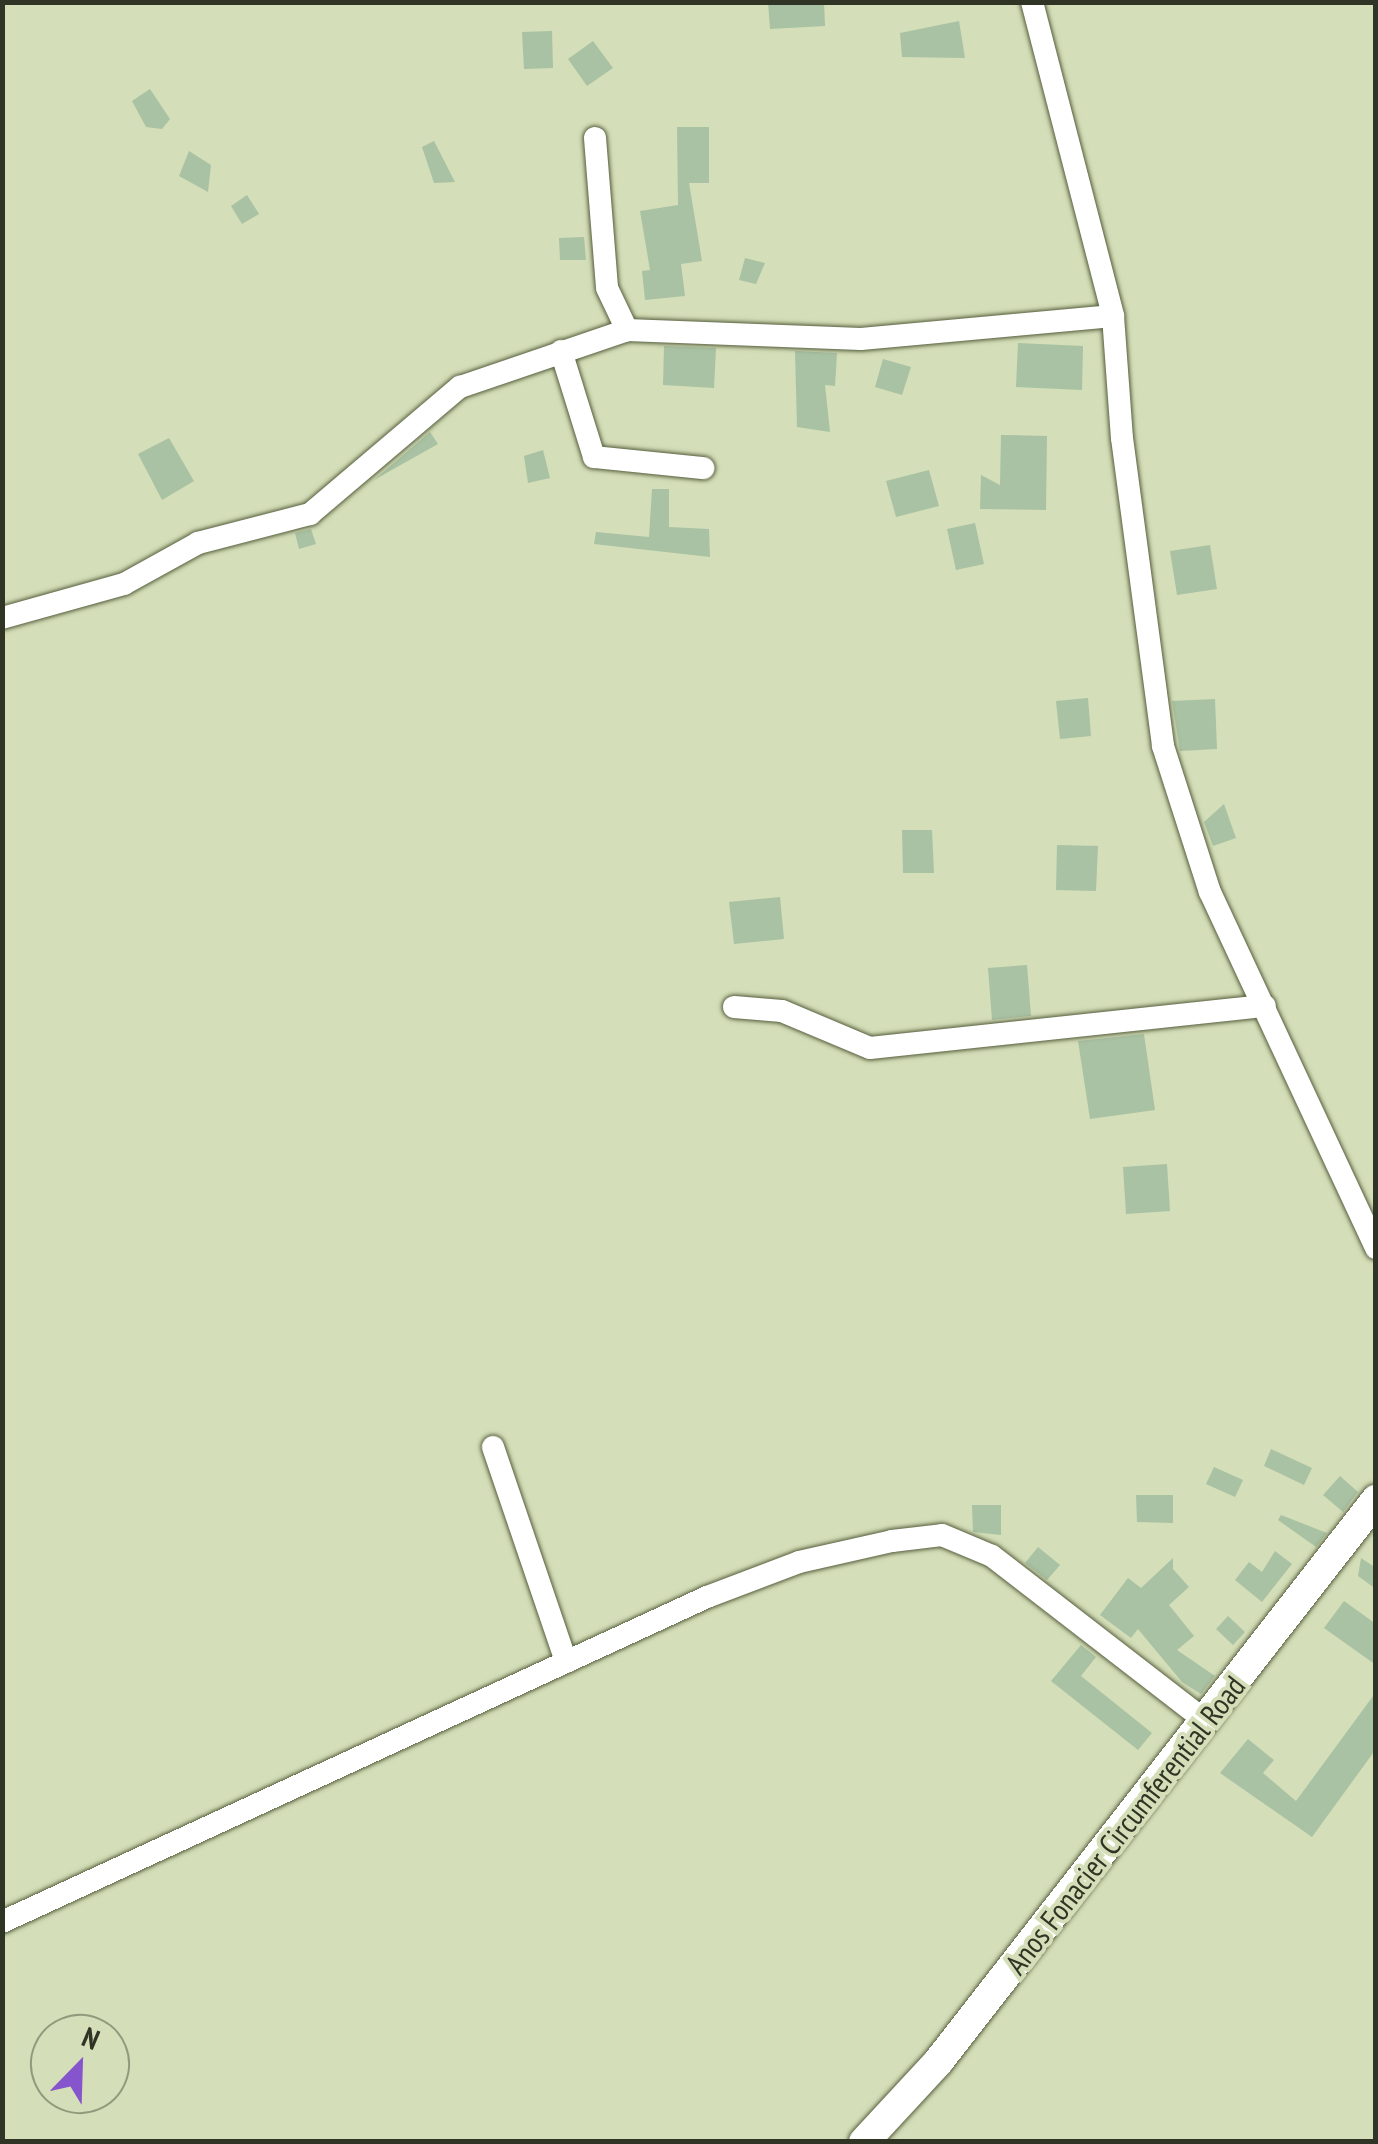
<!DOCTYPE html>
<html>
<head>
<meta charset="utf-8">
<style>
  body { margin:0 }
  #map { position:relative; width:1378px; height:2144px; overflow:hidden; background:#d4deb8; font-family:"PT Sans Narrow",sans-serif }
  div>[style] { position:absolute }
  .building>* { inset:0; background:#a9c2a3 }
  .roads { filter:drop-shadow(0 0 2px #565e3d) drop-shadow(0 0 2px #565e3d) }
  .minor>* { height:22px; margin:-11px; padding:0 11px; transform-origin:11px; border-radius:11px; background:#fff }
  .major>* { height:30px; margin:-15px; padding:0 15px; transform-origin:15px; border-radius:15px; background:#fff }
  span { translate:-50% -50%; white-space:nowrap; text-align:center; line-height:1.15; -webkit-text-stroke:8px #d4deb8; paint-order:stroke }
  .street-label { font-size:30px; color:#303425 }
  .frame { position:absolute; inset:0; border:5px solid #303425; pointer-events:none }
  .north { position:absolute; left:30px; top:2014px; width:100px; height:100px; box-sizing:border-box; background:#d4deb8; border:2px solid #929a7d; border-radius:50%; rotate:23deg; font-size:28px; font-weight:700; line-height:40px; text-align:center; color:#303425 }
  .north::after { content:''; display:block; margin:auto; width:35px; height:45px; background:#8654cd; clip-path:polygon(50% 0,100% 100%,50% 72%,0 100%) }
</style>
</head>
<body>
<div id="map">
  <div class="building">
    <div style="clip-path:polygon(768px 2px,824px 2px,825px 26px,770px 29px)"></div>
    <div style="clip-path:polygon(959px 21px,965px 58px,902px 57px,900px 33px)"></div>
    <div style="clip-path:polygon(552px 31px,553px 68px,524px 69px,522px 32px)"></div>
    <div style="clip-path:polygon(593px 41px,613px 68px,587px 86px,568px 59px)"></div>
    <div style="clip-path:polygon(150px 89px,170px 119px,162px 129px,146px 127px,132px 101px)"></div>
    <div style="clip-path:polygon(677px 127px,709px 127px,709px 183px,689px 183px,702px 261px,681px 264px,685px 296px,645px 300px,642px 271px,650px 270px,640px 211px,678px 205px)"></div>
    <div style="clip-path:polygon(434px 141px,455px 182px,434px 183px,422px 147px)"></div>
    <div style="clip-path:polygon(189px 151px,211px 165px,208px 192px,179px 176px)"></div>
    <div style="clip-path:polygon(247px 195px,259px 214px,242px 224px,231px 206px)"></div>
    <div style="clip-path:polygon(584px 237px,586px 260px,560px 260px,559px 238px)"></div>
    <div style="clip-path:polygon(745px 258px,765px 263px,756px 284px,739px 280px)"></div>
    <div style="clip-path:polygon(1018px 343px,1083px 346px,1082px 390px,1016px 387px)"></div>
    <div style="clip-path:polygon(664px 346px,716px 348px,714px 388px,663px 385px)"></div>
    <div style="clip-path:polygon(795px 351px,837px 353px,835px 386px,825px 385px,830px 432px,797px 427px)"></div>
    <div style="clip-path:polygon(883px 359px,911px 367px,902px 395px,875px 387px)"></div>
    <div style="clip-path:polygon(430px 432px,438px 444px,374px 480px)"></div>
    <div style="clip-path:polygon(1001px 435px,1047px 436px,1046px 510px,980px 509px,981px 475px,1000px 485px)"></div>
    <div style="clip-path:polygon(169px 438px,194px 481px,162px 500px,138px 454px)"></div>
    <div style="clip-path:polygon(543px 450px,550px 478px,528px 483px,524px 456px)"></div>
    <div style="clip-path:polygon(929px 470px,939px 506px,896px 517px,886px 481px)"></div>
    <div style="clip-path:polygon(652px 489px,669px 489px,669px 527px,709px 529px,710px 557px,594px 544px,596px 532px,649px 537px)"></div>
    <div style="clip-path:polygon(975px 523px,984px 564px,956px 570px,947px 529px)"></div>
    <div style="clip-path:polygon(311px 529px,316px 544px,299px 549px,295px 533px)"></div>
    <div style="clip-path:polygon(1210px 545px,1217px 589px,1177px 595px,1170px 551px)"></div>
    <div style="clip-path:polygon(1088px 698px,1091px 736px,1060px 739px,1056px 701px)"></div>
    <div style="clip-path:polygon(1215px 699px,1217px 749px,1180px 751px,1172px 701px)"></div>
    <div style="clip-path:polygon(1224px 804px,1236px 838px,1213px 846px,1204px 822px)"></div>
    <div style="clip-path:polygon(902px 830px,932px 830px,934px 873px,903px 873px)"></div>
    <div style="clip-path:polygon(1057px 845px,1098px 846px,1096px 891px,1056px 890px)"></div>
    <div style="clip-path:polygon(780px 897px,784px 939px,734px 944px,729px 902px)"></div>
    <div style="clip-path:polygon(1027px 965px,1031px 1016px,992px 1020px,988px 968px)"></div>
    <div style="clip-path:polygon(1144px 1034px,1155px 1110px,1090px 1119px,1078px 1041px)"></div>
    <div style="clip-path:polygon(1167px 1164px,1170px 1211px,1126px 1214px,1123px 1167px)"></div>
    <div style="clip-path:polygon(1271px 1449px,1312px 1468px,1304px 1485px,1264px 1466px)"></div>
    <div style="clip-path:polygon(1214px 1467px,1243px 1480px,1235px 1497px,1206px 1484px)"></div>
    <div style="clip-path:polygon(1340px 1476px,1358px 1492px,1343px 1512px,1323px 1495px)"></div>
    <div style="clip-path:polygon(1136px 1495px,1173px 1495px,1173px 1523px,1137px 1522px)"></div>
    <div style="clip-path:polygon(972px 1505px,1001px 1505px,1001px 1535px,973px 1532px)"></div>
    <div style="clip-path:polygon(1281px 1515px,1327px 1533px,1316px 1547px,1278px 1520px)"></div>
    <div style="clip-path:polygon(1038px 1547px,1060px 1565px,1047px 1580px,1025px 1563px)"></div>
    <div style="clip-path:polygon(1275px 1551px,1292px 1564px,1262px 1602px,1235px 1580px,1249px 1562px,1262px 1572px)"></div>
    <div style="clip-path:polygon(1173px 1558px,1173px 1569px,1189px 1587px,1169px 1605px,1194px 1636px,1177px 1650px,1215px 1676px,1201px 1694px,1182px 1682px,1138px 1629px,1131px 1638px,1100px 1615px,1128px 1578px,1141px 1588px)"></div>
    <div style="clip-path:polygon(1361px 1558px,1376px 1568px,1376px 1589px,1358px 1576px)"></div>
    <div style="clip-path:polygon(1344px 1601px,1376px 1624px,1376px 1665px,1324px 1628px)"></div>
    <div style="clip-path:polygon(1228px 1616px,1245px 1632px,1233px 1645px,1216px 1629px)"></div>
    <div style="clip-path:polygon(1081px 1645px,1096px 1657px,1081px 1676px,1152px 1733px,1138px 1750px,1051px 1681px)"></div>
    <div style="clip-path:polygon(1376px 1692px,1376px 1749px,1312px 1837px,1220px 1773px,1248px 1739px,1274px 1760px,1263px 1773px,1296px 1801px)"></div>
  </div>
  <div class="roads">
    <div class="minor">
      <div style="left:1032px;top:2px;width:324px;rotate:75.5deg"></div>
      <div style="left:1113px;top:316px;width:122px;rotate:85.8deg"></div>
      <div style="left:1122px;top:438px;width:311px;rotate:82.4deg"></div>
      <div style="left:1163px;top:746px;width:153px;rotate:72.2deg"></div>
      <div style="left:1210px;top:892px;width:393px;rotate:65deg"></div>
      <div style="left:595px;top:138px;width:150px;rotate:85.4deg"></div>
      <div style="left:607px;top:288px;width:47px;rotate:64.5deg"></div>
      <div style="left:561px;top:351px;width:111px;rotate:72.7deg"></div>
      <div style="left:594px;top:457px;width:110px;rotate:5.8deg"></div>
      <div style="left:2px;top:618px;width:127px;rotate:-15.6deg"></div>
      <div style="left:124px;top:584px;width:85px;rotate:-29deg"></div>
      <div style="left:198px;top:543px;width:116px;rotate:-14.5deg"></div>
      <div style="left:310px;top:514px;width:197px;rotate:-40.3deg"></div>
      <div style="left:460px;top:387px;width:176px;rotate:-18.8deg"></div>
      <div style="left:627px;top:330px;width:234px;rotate:2.2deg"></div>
      <div style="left:861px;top:339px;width:253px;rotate:-5.2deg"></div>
      <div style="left:734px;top:1007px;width:48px;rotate:4.8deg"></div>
      <div style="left:782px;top:1011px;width:95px;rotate:22.8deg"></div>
      <div style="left:870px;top:1048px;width:397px;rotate:-6.1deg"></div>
      <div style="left:493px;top:1447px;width:227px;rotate:71.2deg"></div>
      <div style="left:2px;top:1922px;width:776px;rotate:-24.75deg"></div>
      <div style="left:707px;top:1597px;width:98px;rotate:-20.8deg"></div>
      <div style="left:799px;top:1562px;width:95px;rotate:-12.7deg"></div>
      <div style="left:892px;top:1541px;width:50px;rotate:-6.8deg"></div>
      <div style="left:942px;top:1535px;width:54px;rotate:22.8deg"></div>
      <div style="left:992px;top:1556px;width:272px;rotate:37.7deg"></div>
    </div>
    <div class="major">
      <div style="left:864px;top:2142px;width:109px;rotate:-47.2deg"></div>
      <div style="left:938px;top:2062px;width:713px;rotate:-52.07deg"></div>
    </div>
  </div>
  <div class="street-label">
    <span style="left:1125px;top:1825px;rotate:-52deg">Anos Fonacier Circumferential Road</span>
  </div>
  <div class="frame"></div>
  <div class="north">N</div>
</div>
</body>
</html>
